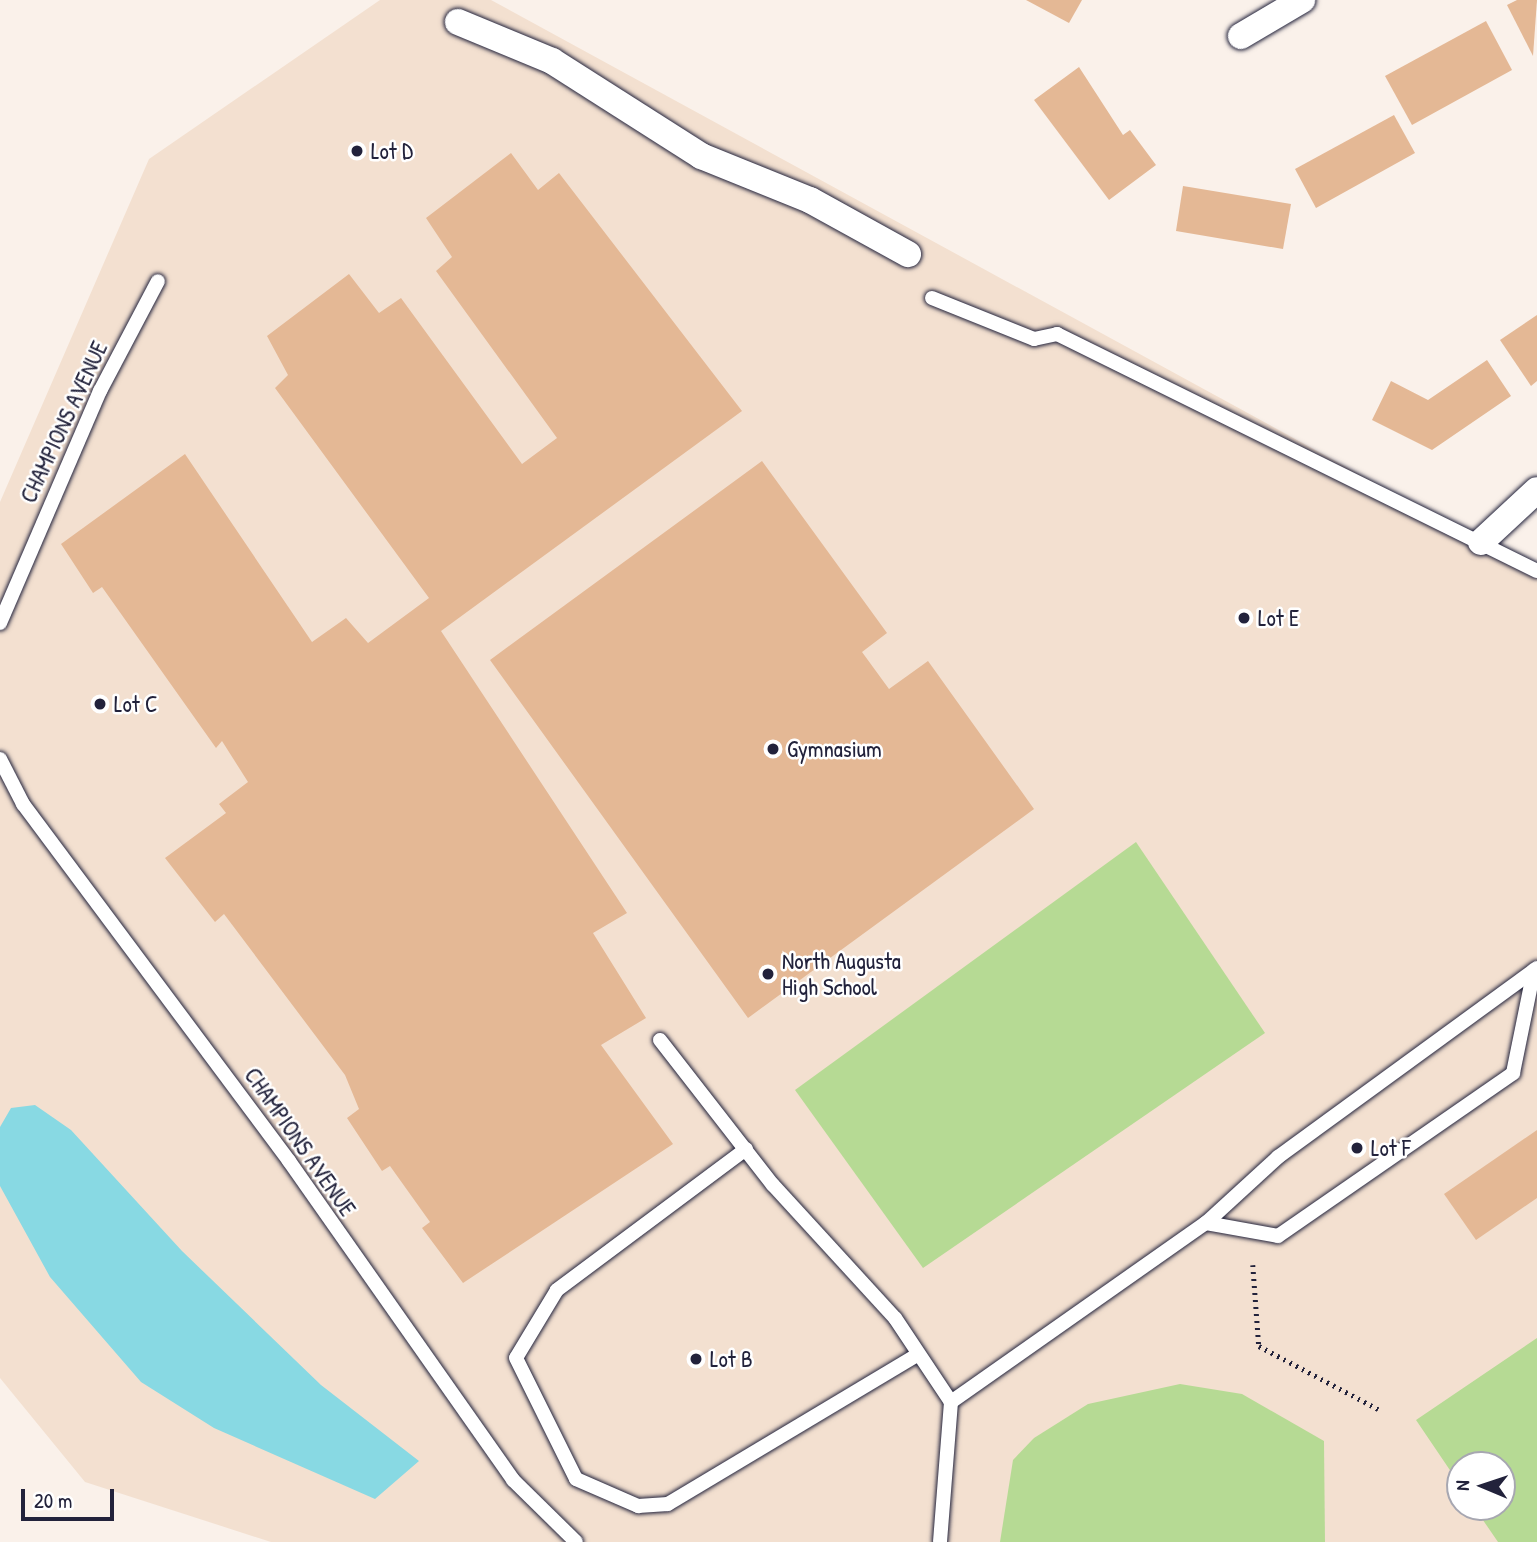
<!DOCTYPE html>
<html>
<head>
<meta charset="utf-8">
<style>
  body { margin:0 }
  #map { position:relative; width:1537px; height:1542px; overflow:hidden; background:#faf1ea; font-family:"Patrick Hand",sans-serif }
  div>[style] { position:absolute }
  .built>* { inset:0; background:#f3e0d0 }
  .green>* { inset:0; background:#b6da94 }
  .water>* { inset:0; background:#88d9e3 }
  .building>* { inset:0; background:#e4b895 }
  .path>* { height:4.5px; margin-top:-2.25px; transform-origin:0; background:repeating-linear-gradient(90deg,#22223b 0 2px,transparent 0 7px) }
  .roads { filter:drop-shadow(0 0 2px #22223b) drop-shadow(0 0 2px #22223b) }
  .service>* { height:14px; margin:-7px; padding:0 7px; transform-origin:7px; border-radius:7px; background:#fff }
  .minor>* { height:26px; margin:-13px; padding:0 13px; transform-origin:13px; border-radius:13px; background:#fff }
  .dots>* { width:19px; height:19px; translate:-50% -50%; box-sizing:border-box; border:4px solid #fff; border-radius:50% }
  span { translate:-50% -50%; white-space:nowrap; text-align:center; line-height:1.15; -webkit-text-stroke:5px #fff; paint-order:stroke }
  .poi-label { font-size:23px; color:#22223b }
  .left { translate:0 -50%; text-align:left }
  .street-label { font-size:23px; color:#22223b }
  .north { position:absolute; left:1446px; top:1451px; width:70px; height:70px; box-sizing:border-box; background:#fff; border:2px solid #a7a7b1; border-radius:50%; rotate:272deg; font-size:19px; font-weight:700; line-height:28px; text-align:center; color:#22223b }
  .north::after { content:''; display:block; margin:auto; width:24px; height:32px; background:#22223b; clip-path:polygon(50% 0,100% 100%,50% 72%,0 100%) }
  .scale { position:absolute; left:21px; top:1489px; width:93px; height:32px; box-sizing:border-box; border:4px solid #22223b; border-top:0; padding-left:9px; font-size:21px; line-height:24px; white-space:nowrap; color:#22223b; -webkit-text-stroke:5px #fff; paint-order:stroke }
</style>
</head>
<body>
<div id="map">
  <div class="built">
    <div style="clip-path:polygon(evenodd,380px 0,491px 0,1537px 571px,1537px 1542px,271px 1542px,85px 1482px,0 1378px,0 502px,149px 159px,380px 0,1460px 1465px,1502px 1465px,1502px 1507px,1460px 1507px,1460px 1465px)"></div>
  </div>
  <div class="green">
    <div style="clip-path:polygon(1136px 842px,1265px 1033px,923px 1268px,795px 1090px)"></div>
    <div style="clip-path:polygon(1537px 1338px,1537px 1542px,1498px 1542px,1474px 1507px,1502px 1507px,1502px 1465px,1460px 1465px,1460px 1485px,1416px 1420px)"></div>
    <div style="clip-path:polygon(1180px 1384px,1242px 1394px,1324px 1441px,1325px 1542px,1000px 1542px,1013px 1460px,1034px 1438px,1088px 1404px)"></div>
  </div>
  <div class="water">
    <div style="clip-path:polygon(35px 1105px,71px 1130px,182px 1251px,321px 1385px,419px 1461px,375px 1499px,214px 1428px,141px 1382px,50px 1277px,0 1186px,0 1127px,11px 1108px)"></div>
  </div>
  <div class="building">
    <div style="clip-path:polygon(1026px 0,1082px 0,1069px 23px)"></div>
    <div style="clip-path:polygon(1517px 0,1537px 0,1533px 56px,1507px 5px)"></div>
    <div style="clip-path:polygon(1486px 21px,1512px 70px,1412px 125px,1385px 76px)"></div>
    <div style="clip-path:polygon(1079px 67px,1123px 135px,1130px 130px,1156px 165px,1109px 200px,1034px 100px)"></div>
    <div style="clip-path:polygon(1394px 115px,1415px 153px,1316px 208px,1295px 169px)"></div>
    <div style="clip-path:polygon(511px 153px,538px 190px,559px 173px,742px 411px,441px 631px,627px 913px,593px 933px,646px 1018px,601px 1045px,673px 1144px,463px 1283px,422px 1228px,430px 1222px,390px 1166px,382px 1171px,347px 1118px,359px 1109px,345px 1075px,224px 914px,215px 922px,165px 858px,226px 813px,219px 804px,248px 782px,222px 741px,216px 748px,102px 587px,93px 593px,61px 544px,185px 454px,312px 642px,346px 618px,368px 643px,429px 598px,275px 388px,288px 375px,267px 336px,349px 274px,379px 313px,401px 298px,522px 464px,557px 438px,436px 271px,452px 257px,426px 218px)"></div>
    <div style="clip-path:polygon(1183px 186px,1291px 204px,1283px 249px,1176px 231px)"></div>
    <div style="clip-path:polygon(1537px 315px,1537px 381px,1531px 386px,1500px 340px)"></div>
    <div style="clip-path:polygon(1487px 360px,1511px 396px,1432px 450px,1372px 420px,1391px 381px,1428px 400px)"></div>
    <div style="clip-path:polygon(762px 461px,887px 633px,862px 652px,889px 689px,928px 661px,1034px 809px,748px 1018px,490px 660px)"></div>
    <div style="clip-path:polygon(1537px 1130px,1537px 1198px,1476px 1240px,1444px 1194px)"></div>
  </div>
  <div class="path">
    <div style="left:1253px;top:1265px;width:81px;rotate:85.8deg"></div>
    <div style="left:1259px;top:1346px;width:135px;rotate:27.9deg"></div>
  </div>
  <div class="roads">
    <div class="service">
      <div style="left:932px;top:298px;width:110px;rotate:21.9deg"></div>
      <div style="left:1034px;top:339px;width:24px;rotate:-12deg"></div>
      <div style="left:1057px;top:334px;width:535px;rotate:26.28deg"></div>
      <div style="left:0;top:623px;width:253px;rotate:-66.7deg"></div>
      <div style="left:100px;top:391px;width:124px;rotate:-62.2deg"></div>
      <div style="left:0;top:759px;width:51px;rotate:62.9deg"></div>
      <div style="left:23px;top:804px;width:445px;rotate:53.3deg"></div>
      <div style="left:289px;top:1161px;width:390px;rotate:54.9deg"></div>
      <div style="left:513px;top:1480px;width:88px;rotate:44.5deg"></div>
      <div style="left:660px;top:1040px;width:184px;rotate:52.1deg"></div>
      <div style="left:773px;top:1185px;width:180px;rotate:47.5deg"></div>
      <div style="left:895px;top:1318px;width:101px;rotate:56.3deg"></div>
      <div style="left:951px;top:1402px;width:140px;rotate:94.5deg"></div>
      <div style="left:746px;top:1149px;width:236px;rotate:143.3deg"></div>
      <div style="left:557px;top:1290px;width:79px;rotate:121.1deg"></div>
      <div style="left:516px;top:1358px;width:135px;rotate:63.6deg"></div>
      <div style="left:576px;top:1479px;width:68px;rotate:23.5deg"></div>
      <div style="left:638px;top:1506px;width:30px;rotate:-4deg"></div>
      <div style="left:668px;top:1504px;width:290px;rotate:-30.9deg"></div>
      <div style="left:1206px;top:1223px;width:73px;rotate:10.2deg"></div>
      <div style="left:1278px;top:1236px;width:286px;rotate:-34.7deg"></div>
      <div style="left:1513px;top:1073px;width:105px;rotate:-78.5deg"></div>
      <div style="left:951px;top:1402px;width:312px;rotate:-35.1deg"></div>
      <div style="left:1206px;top:1223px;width:98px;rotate:-42.5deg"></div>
      <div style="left:1278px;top:1157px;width:321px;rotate:-36.1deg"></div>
    </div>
    <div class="minor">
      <div style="left:458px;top:22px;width:102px;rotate:22.5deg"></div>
      <div style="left:552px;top:61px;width:177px;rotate:32.5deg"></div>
      <div style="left:701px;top:156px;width:118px;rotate:22deg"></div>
      <div style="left:810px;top:200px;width:112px;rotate:28.9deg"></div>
      <div style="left:1241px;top:36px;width:71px;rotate:-30.5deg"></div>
      <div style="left:1481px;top:542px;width:76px;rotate:-42.9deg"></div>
    </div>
  </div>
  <div class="dots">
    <div style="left:357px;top:151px;background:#22223b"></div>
    <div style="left:1244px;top:618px;background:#22223b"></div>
    <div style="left:100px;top:704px;background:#22223b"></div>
    <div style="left:773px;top:749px;background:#22223b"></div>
    <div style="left:768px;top:974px;background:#22223b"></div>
    <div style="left:1357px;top:1148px;background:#22223b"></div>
    <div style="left:696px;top:1359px;background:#22223b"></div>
  </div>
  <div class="poi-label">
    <span class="left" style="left:371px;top:151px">Lot D</span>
    <span class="left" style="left:1258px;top:618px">Lot E</span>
    <span class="left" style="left:114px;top:704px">Lot C</span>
    <span class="left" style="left:787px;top:749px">Gymnasium</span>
    <span class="left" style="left:782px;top:974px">North Augusta<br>High School</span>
    <span class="left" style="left:1371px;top:1148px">Lot F</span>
    <span class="left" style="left:710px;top:1359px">Lot B</span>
  </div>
  <div class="street-label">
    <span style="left:64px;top:422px;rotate:-65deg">CHAMPIONS AVENUE</span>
    <span style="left:300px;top:1142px;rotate:55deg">CHAMPIONS AVENUE</span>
  </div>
  <div class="north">N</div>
  <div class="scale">20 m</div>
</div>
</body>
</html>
